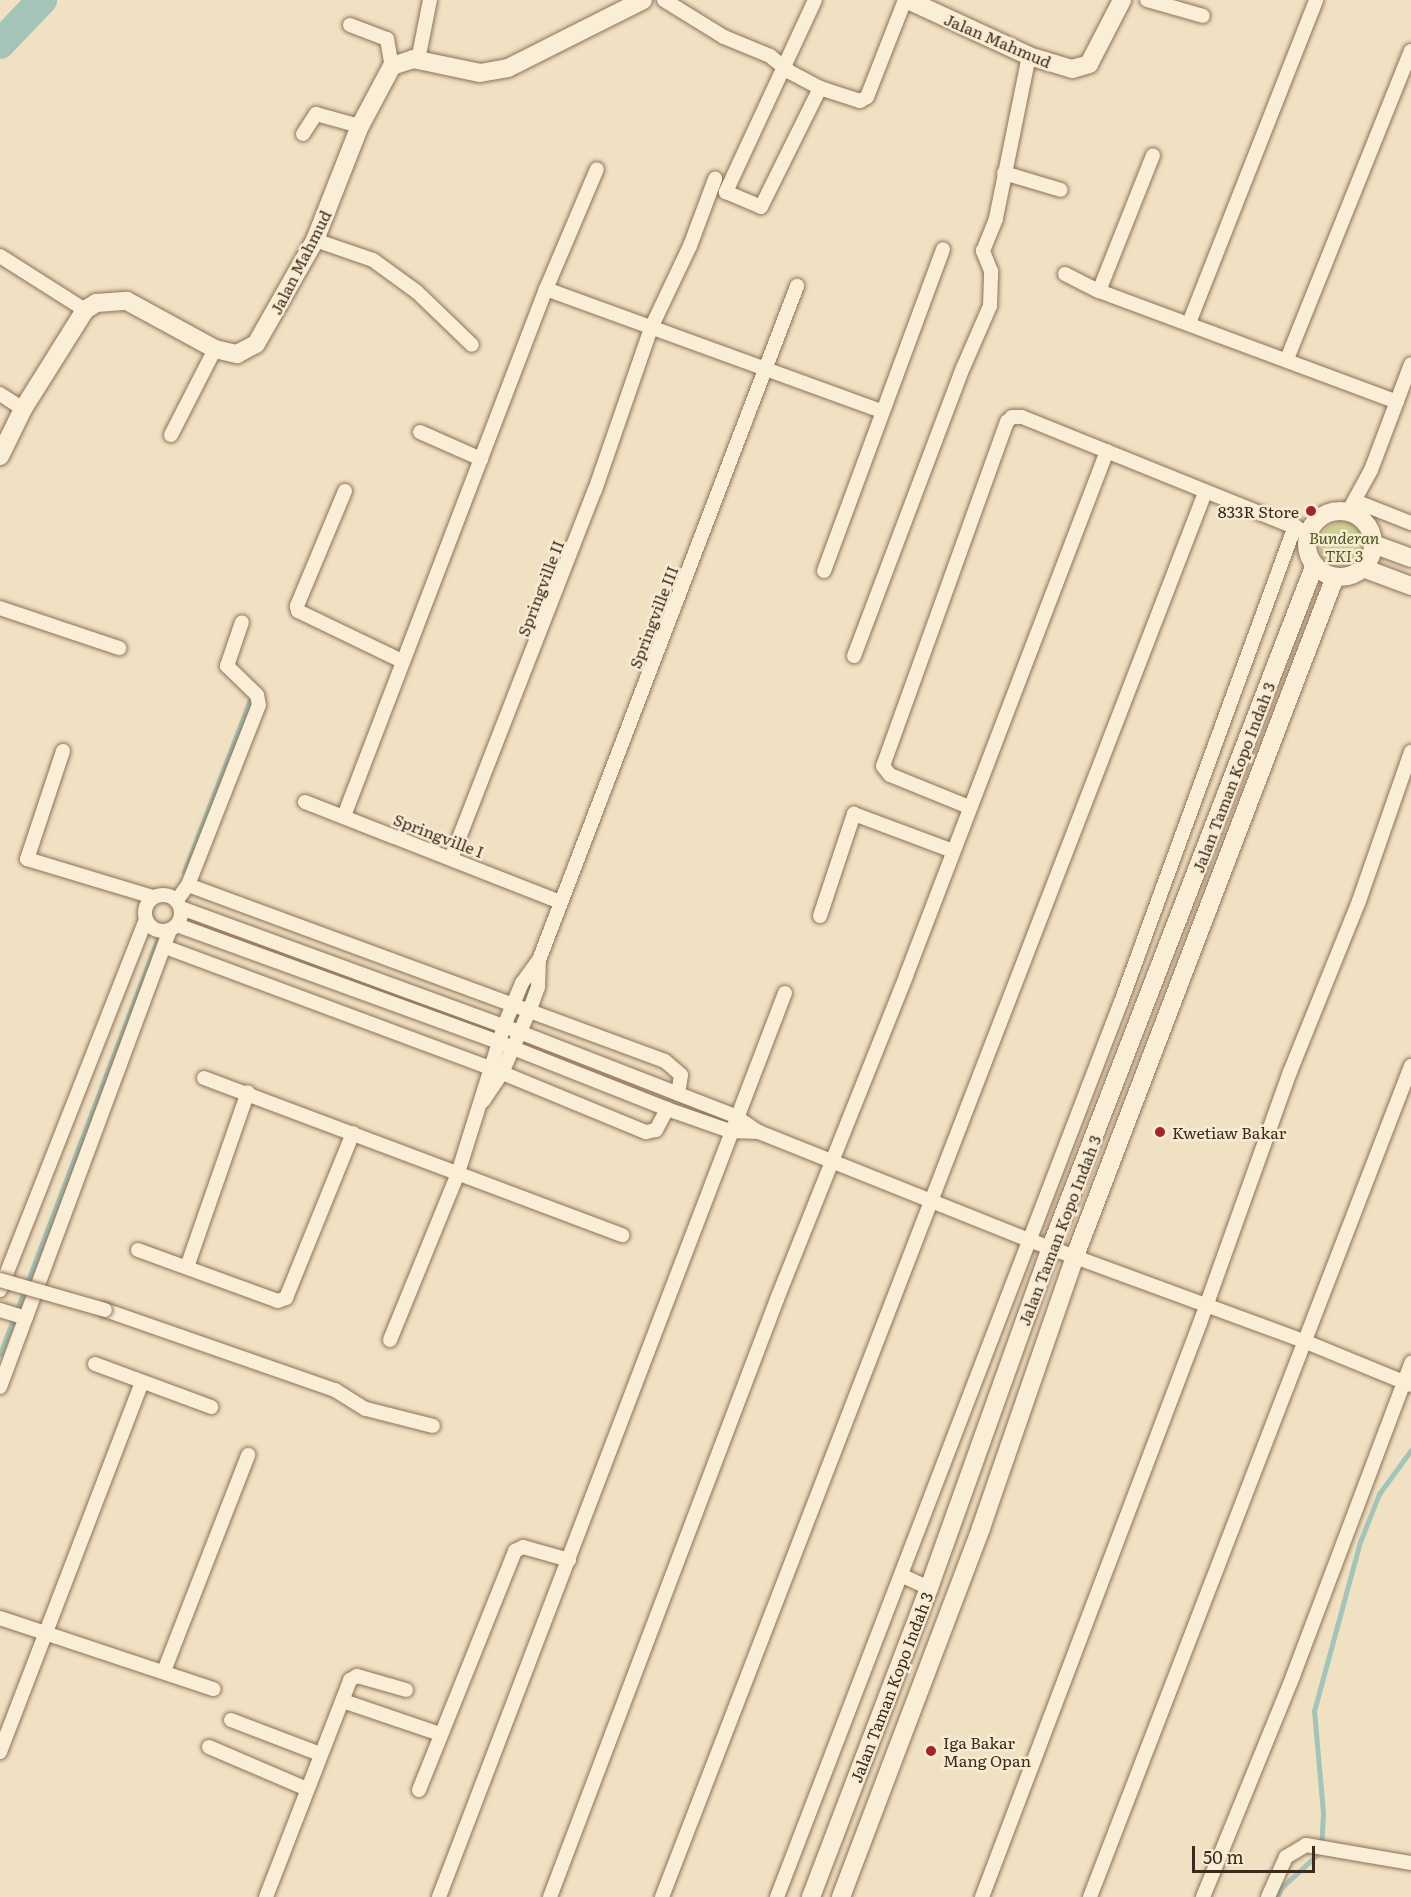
<!DOCTYPE html>
<html>
<head>
<meta charset="utf-8">
<style>
  body { margin:0 }
  #map { position:relative; width:1411px; height:1897px; overflow:hidden; background:#f1e1c3; font-family:Literata,serif }
  div>[style] { position:absolute }
  .green>* { inset:0; background:#ccd095 }
  .round { border-radius:50% }
  .stream>* { height:5px; margin:-2.5px; padding:0 2.5px; transform-origin:2.5px; border-radius:2.5px; background:#a5c4b9 }
  .river>* { height:30px; margin:-15px; padding:0 15px; transform-origin:15px; border-radius:15px; background:#a5c4b9 }
  .roads { filter:drop-shadow(0 0 2px #8d7158) drop-shadow(0 0 2px #8d7158) }
  .street>* { height:14px; margin:-7px; padding:0 7px; transform-origin:7px; border-radius:7px; background:#fbeed7 }
  .street>.ring { margin:-7px; padding:0; box-sizing:content-box; background:none; border:14px solid #fbeed7; border-radius:50% }
  .secondary>* { height:18px; margin:-9px; padding:0 9px; transform-origin:9px; border-radius:9px; background:#fbeed7 }
  .secondary>.ring { margin:-9px; padding:0; box-sizing:content-box; background:none; border:18px solid #fbeed7; border-radius:50% }
  .bridges { filter:drop-shadow(0 0 2px #8d7158) drop-shadow(0 0 2px #8d7158) }
  .street-bridge>* { height:14px; margin:-7px; padding:0 7px; transform-origin:7px; border-radius:7px; background:#fbeed7 }
  .dots>* { width:16px; height:16px; translate:-50% -50%; box-sizing:border-box; border:3px solid #f8ebd3; border-radius:50% }
  span { translate:-50% -50%; white-space:nowrap; text-align:center; line-height:1.15; -webkit-text-stroke:5px #f8ebd3; paint-order:stroke }
  .street-label { font-size:16px; color:#3b2a1d }
  .poi-label { font-size:16px; color:#3b2a1d }
  .right { translate:-100% -50%; text-align:right }
  .left { translate:0 -50%; text-align:left }
  .park-label { font-size:16px; color:#4e5922; font-style:italic }
  .scale { position:absolute; left:1192px; top:1846px; width:123px; height:27px; box-sizing:border-box; border:3px solid #3b2a1d; border-top:0; padding-left:8px; font-size:18px; line-height:21px; white-space:nowrap; color:#3b2a1d; -webkit-text-stroke:4px #f8ebd3; paint-order:stroke }
</style>
</head>
<body>
<div id="map">
  <div class="green">
    <div class="round" style="left:1319px;top:521px;width:50px;height:50px"></div>
  </div>
  <div class="stream">
    <div style="left:184px;top:872px;width:184px;rotate:-69deg"></div>
    <div style="left:0;top:1354px;width:444px;rotate:-69.2deg"></div>
    <div style="left:1277px;top:1897px;width:10px;rotate:-66deg"></div>
    <div style="left:1281px;top:1888px;width:54px;rotate:-42.8deg"></div>
    <div style="left:1321px;top:1851px;width:38px;rotate:-87deg"></div>
    <div style="left:1323px;top:1813px;width:102px;rotate:-95deg"></div>
    <div style="left:1314px;top:1711px;width:175px;rotate:-74.8deg"></div>
    <div style="left:1360px;top:1542px;width:52px;rotate:-68.4deg"></div>
    <div style="left:1379px;top:1494px;width:54px;rotate:-54deg"></div>
  </div>
  <div class="river">
    <div style="left:0;top:44px;width:61px;rotate:-46.3deg"></div>
  </div>
  <div class="roads">
    <div class="street">
      <div style="left:664px;top:0;width:70px;rotate:31.7deg"></div>
      <div style="left:724px;top:37px;width:50px;rotate:22.4deg"></div>
      <div style="left:770px;top:56px;width:26px;rotate:39deg"></div>
      <div style="left:790px;top:72px;width:34px;rotate:28deg"></div>
      <div style="left:820px;top:88px;width:42px;rotate:18deg"></div>
      <div style="left:860px;top:101px;width:8px;rotate:-30deg"></div>
      <div style="left:867px;top:97px;width:104px;rotate:-68.6deg"></div>
      <div style="left:815px;top:0;width:212px;rotate:114.9deg"></div>
      <div style="left:726px;top:192px;width:38px;rotate:23deg"></div>
      <div style="left:761px;top:207px;width:133px;rotate:-63.6deg"></div>
      <div style="left:1147px;top:0;width:58px;rotate:15.9deg"></div>
      <div style="left:350px;top:25px;width:40px;rotate:21deg"></div>
      <div style="left:387px;top:39px;width:27px;rotate:80deg"></div>
      <div style="left:418px;top:60px;width:61px;rotate:-78.7deg"></div>
      <div style="left:303px;top:134px;width:24px;rotate:-57deg"></div>
      <div style="left:316px;top:114px;width:46px;rotate:15.3deg"></div>
      <div style="left:1004px;top:173px;width:59px;rotate:16.6deg"></div>
      <div style="left:315px;top:240px;width:61px;rotate:19deg"></div>
      <div style="left:373px;top:260px;width:54px;rotate:36deg"></div>
      <div style="left:417px;top:292px;width:76px;rotate:43.9deg"></div>
      <div style="left:0;top:256px;width:101px;rotate:32.4deg"></div>
      <div style="left:1065px;top:274px;width:38px;rotate:27deg"></div>
      <div style="left:1099px;top:291px;width:318px;rotate:20.4deg"></div>
      <div style="left:546px;top:289px;width:357px;rotate:20deg"></div>
      <div style="left:1099px;top:291px;width:146px;rotate:-68.3deg"></div>
      <div style="left:1189px;top:323px;width:347px;rotate:-68.5deg"></div>
      <div style="left:1287px;top:359px;width:332px;rotate:-68.1deg"></div>
      <div style="left:0;top:394px;width:27px;rotate:33deg"></div>
      <div style="left:420px;top:432px;width:67px;rotate:23.9deg"></div>
      <div style="left:171px;top:435px;width:97px;rotate:-62.9deg"></div>
      <div style="left:345px;top:491px;width:125px;rotate:112.7deg"></div>
      <div style="left:297px;top:606px;width:5px;rotate:79deg"></div>
      <div style="left:298px;top:611px;width:115px;rotate:25.7deg"></div>
      <div style="left:1355px;top:501px;width:60px;rotate:21.4deg"></div>
      <div style="left:1348px;top:512px;width:48px;rotate:-61.3deg"></div>
      <div style="left:1371px;top:470px;width:113px;rotate:-69.3deg"></div>
      <div style="left:824px;top:571px;width:343px;rotate:-69.7deg"></div>
      <div style="left:0;top:608px;width:126px;rotate:18.6deg"></div>
      <div style="left:854px;top:656px;width:308px;rotate:-69.3deg"></div>
      <div style="left:963px;top:368px;width:68px;rotate:-66.5deg"></div>
      <div style="left:990px;top:306px;width:35px;rotate:-88deg"></div>
      <div style="left:991px;top:271px;width:22px;rotate:-112deg"></div>
      <div style="left:983px;top:251px;width:35px;rotate:-68deg"></div>
      <div style="left:996px;top:218px;width:165px;rotate:-78.5deg"></div>
      <div style="left:63px;top:751px;width:114px;rotate:108.4deg"></div>
      <div style="left:27px;top:859px;width:132px;rotate:16.8deg"></div>
      <div style="left:305px;top:802px;width:274px;rotate:21.4deg"></div>
      <div style="left:969px;top:807px;width:85px;rotate:-157.9deg"></div>
      <div style="left:890px;top:775px;width:11px;rotate:-128deg"></div>
      <div style="left:883px;top:766px;width:366px;rotate:-70.2deg"></div>
      <div style="left:1007px;top:422px;width:7px;rotate:-45deg"></div>
      <div style="left:1012px;top:417px;width:10px"></div>
      <div style="left:1022px;top:417px;width:310px;rotate:22deg"></div>
      <div style="left:344px;top:816px;width:564px;rotate:-69.03deg"></div>
      <div style="left:546px;top:289px;width:130px;rotate:-67deg"></div>
      <div style="left:452px;top:856px;width:393px;rotate:-68.7deg"></div>
      <div style="left:595px;top:490px;width:171px;rotate:-70.9deg"></div>
      <div style="left:651px;top:328px;width:91px;rotate:-64.6deg"></div>
      <div style="left:690px;top:246px;width:72px;rotate:-69.5deg"></div>
      <div style="left:188px;top:885px;width:508px;rotate:20.25deg"></div>
      <div style="left:665px;top:1061px;width:21px;rotate:41deg"></div>
      <div style="left:681px;top:1075px;width:19px;rotate:99deg"></div>
      <div class="ring" style="left:145px;top:895px;width:22px;height:22px"></div>
      <div style="left:177px;top:900px;width:19px;rotate:-54deg"></div>
      <div style="left:188px;top:885px;width:193px;rotate:-68.5deg"></div>
      <div style="left:259px;top:705px;width:10px;rotate:-101deg"></div>
      <div style="left:257px;top:695px;width:42px;rotate:-136deg"></div>
      <div style="left:227px;top:666px;width:46px;rotate:-71.2deg"></div>
      <div style="left:181px;top:908px;width:344px;rotate:20.1deg"></div>
      <div style="left:504px;top:1026px;width:248px;rotate:21.3deg"></div>
      <div style="left:735px;top:1116px;width:29px;rotate:34deg"></div>
      <div style="left:759px;top:1132px;width:291px;rotate:21.8deg"></div>
      <div style="left:1029px;top:1240px;width:295px;rotate:20.2deg"></div>
      <div style="left:1306px;top:1342px;width:113px;rotate:22.3deg"></div>
      <div style="left:820px;top:916px;width:108px;rotate:-71.6deg"></div>
      <div style="left:854px;top:814px;width:106px;rotate:20.5deg"></div>
      <div style="left:177px;top:925px;width:342px;rotate:20deg"></div>
      <div style="left:498px;top:1042px;width:182px;rotate:21.6deg"></div>
      <div style="left:667px;top:1109px;width:67px;rotate:19.2deg"></div>
      <div style="left:730px;top:1131px;width:29px;rotate:2deg"></div>
      <div style="left:165px;top:947px;width:345px;rotate:20.4deg"></div>
      <div style="left:488px;top:1067px;width:171px;rotate:22.4deg"></div>
      <div style="left:646px;top:1132px;width:10px;rotate:-11deg"></div>
      <div style="left:656px;top:1130px;width:24px;rotate:-62deg"></div>
      <div style="left:204px;top:1078px;width:447px;rotate:20.6deg"></div>
      <div style="left:483px;top:1101px;width:34px;rotate:-56deg"></div>
      <div style="left:502px;top:1073px;width:70px;rotate:-66.4deg"></div>
      <div style="left:530px;top:1009px;width:23px;rotate:-70deg"></div>
      <div style="left:538px;top:987px;width:27px;rotate:-88deg"></div>
      <div style="left:138px;top:1250px;width:149px;rotate:20deg"></div>
      <div style="left:278px;top:1301px;width:9px;rotate:-21deg"></div>
      <div style="left:286px;top:1298px;width:178px;rotate:-67.9deg"></div>
      <div style="left:187px;top:1267px;width:185px;rotate:-70.8deg"></div>
      <div style="left:0;top:1290px;width:398px;rotate:-68.5deg"></div>
      <div style="left:0;top:1310px;width:27px;rotate:17deg"></div>
      <div style="left:105px;top:1310px;width:244px;rotate:19.2deg"></div>
      <div style="left:335px;top:1390px;width:36px;rotate:32deg"></div>
      <div style="left:366px;top:1409px;width:69px;rotate:14.2deg"></div>
      <div style="left:390px;top:1340px;width:180px;rotate:-67.8deg"></div>
      <div style="left:458px;top:1173px;width:154px;rotate:-72.6deg"></div>
      <div style="left:504px;top:1026px;width:47px;rotate:-67.3deg"></div>
      <div style="left:522px;top:983px;width:29px;rotate:-54deg"></div>
      <div style="left:539px;top:960px;width:722px;rotate:-69.05deg"></div>
      <div style="left:95px;top:1364px;width:124px;rotate:20.3deg"></div>
      <div style="left:0;top:1387px;width:488px;rotate:-69.6deg"></div>
      <div style="left:901px;top:1575px;width:31px;rotate:25deg"></div>
      <div style="left:0;top:1618px;width:225px;rotate:18.4deg"></div>
      <div style="left:164px;top:1671px;width:232px;rotate:-68.7deg"></div>
      <div style="left:343px;top:1701px;width:102px;rotate:18.8deg"></div>
      <div style="left:231px;top:1720px;width:95px;rotate:20.9deg"></div>
      <div style="left:209px;top:1747px;width:107px;rotate:23.2deg"></div>
      <div style="left:0;top:1752px;width:395px;rotate:-69deg"></div>
      <div style="left:419px;top:1790px;width:258px;rotate:-68.1deg"></div>
      <div style="left:515px;top:1551px;width:9px;rotate:-27deg"></div>
      <div style="left:523px;top:1547px;width:48px;rotate:15.8deg"></div>
      <div style="left:266px;top:1897px;width:233px;rotate:-68.8deg"></div>
      <div style="left:350px;top:1680px;width:8px;rotate:-30deg"></div>
      <div style="left:357px;top:1676px;width:51px;rotate:15.9deg"></div>
      <div style="left:439px;top:1897px;width:968px;rotate:-69.06deg"></div>
      <div style="left:550px;top:1897px;width:640px;rotate:-69.21deg"></div>
      <div style="left:777px;top:1299px;width:348px;rotate:-68.2deg"></div>
      <div style="left:906px;top:976px;width:562px;rotate:-69.05deg"></div>
      <div style="left:662px;top:1897px;width:1505px;rotate:-68.86deg"></div>
      <div style="left:777px;top:1897px;width:959px;rotate:-68.98deg"></div>
      <div style="left:1121px;top:1002px;width:507px;rotate:-69.92deg"></div>
      <div style="left:982px;top:1897px;width:614px;rotate:-69.2deg"></div>
      <div style="left:1200px;top:1323px;width:267px;rotate:-70.3deg"></div>
      <div style="left:1290px;top:1072px;width:184px;rotate:-68deg"></div>
      <div style="left:1359px;top:901px;width:158px;rotate:-70.8deg"></div>
      <div style="left:1090px;top:1897px;width:891px;rotate:-68.88deg"></div>
      <div style="left:1203px;top:1897px;width:239px;rotate:-67.8deg"></div>
      <div style="left:1293px;top:1676px;width:335px;rotate:-69.3deg"></div>
      <div style="left:1268px;top:1897px;width:44px;rotate:-65.8deg"></div>
      <div style="left:1286px;top:1857px;width:23px;rotate:-31deg"></div>
      <div style="left:1306px;top:1845px;width:107px;rotate:9.7deg"></div>
    </div>
    <div class="secondary">
      <div style="left:908px;top:0;width:133px;rotate:24.8deg"></div>
      <div style="left:1029px;top:56px;width:45px;rotate:16.8deg"></div>
      <div style="left:1072px;top:69px;width:18px;rotate:-16deg"></div>
      <div style="left:1089px;top:64px;width:72px;rotate:-62.7deg"></div>
      <div style="left:0;top:456px;width:52px;rotate:-63.9deg"></div>
      <div style="left:23px;top:409px;width:117px;rotate:-57.9deg"></div>
      <div style="left:85px;top:310px;width:13px;rotate:-32deg"></div>
      <div style="left:96px;top:303px;width:31px;rotate:-4deg"></div>
      <div style="left:127px;top:301px;width:100px;rotate:28.6deg"></div>
      <div style="left:215px;top:349px;width:23px;rotate:13deg"></div>
      <div style="left:237px;top:354px;width:21px;rotate:-28deg"></div>
      <div style="left:256px;top:344px;width:120px;rotate:-60.4deg"></div>
      <div style="left:315px;top:240px;width:123px;rotate:-68.5deg"></div>
      <div style="left:360px;top:126px;width:68px;rotate:-61.9deg"></div>
      <div style="left:392px;top:66px;width:22px;rotate:-18deg"></div>
      <div style="left:413px;top:59px;width:68px;rotate:11.8deg"></div>
      <div style="left:480px;top:73px;width:28px;rotate:-10deg"></div>
      <div style="left:508px;top:68px;width:151px;rotate:-26.7deg"></div>
      <div class="ring" style="left:1307px;top:511px;width:48px;height:48px"></div>
      <div style="left:1373px;top:544px;width:40px;rotate:20.2deg"></div>
      <div style="left:1363px;top:568px;width:51px;rotate:20.6deg"></div>
      <div style="left:811px;top:1897px;width:331px;rotate:-69.1deg"></div>
      <div style="left:929px;top:1588px;width:362px;rotate:-70.3deg"></div>
      <div style="left:1051px;top:1247px;width:729px;rotate:-68.86deg"></div>
      <div style="left:841px;top:1897px;width:395px;rotate:-69.2deg"></div>
      <div style="left:981px;top:1528px;width:288px;rotate:-70.9deg"></div>
      <div style="left:1075px;top:1256px;width:727px;rotate:-69.05deg"></div>
    </div>
  </div>
  <div class="bridges">
    <div class="street-bridge">
      <div style="left:0;top:1280px;width:109px;rotate:15.9deg"></div>
    </div>
  </div>
  <div class="dots">
    <div style="left:1311px;top:511px;background:#a0242b"></div>
    <div style="left:1160px;top:1132px;background:#a0242b"></div>
    <div style="left:931px;top:1751px;background:#a0242b"></div>
  </div>
  <div class="street-label">
    <span style="left:998px;top:40px;rotate:23deg">Jalan Mahmud</span>
    <span style="left:300px;top:262px;rotate:-63deg">Jalan Mahmud</span>
    <span style="left:540px;top:588px;rotate:-69deg">Springville II</span>
    <span style="left:653px;top:617px;rotate:-69deg">Springville III</span>
    <span style="left:1233px;top:777px;rotate:-69deg">Jalan Taman Kopo Indah 3</span>
    <span style="left:439px;top:835px;rotate:21deg">Springville I</span>
    <span style="left:1059px;top:1230px;rotate:-69deg">Jalan Taman Kopo Indah 3</span>
    <span style="left:891px;top:1687px;rotate:-69deg">Jalan Taman Kopo Indah 3</span>
  </div>
  <div class="poi-label">
    <span class="right" style="left:1299px;top:511px">833R Store</span>
    <span class="left" style="left:1172px;top:1132px">Kwetiaw Bakar</span>
    <span class="left" style="left:943px;top:1751px">Iga Bakar<br>Mang Opan</span>
  </div>
  <div class="park-label">
    <span style="left:1344px;top:546px">Bunderan<br>TKI 3</span>
  </div>
  <div class="scale">50 m</div>
</div>
</body>
</html>
